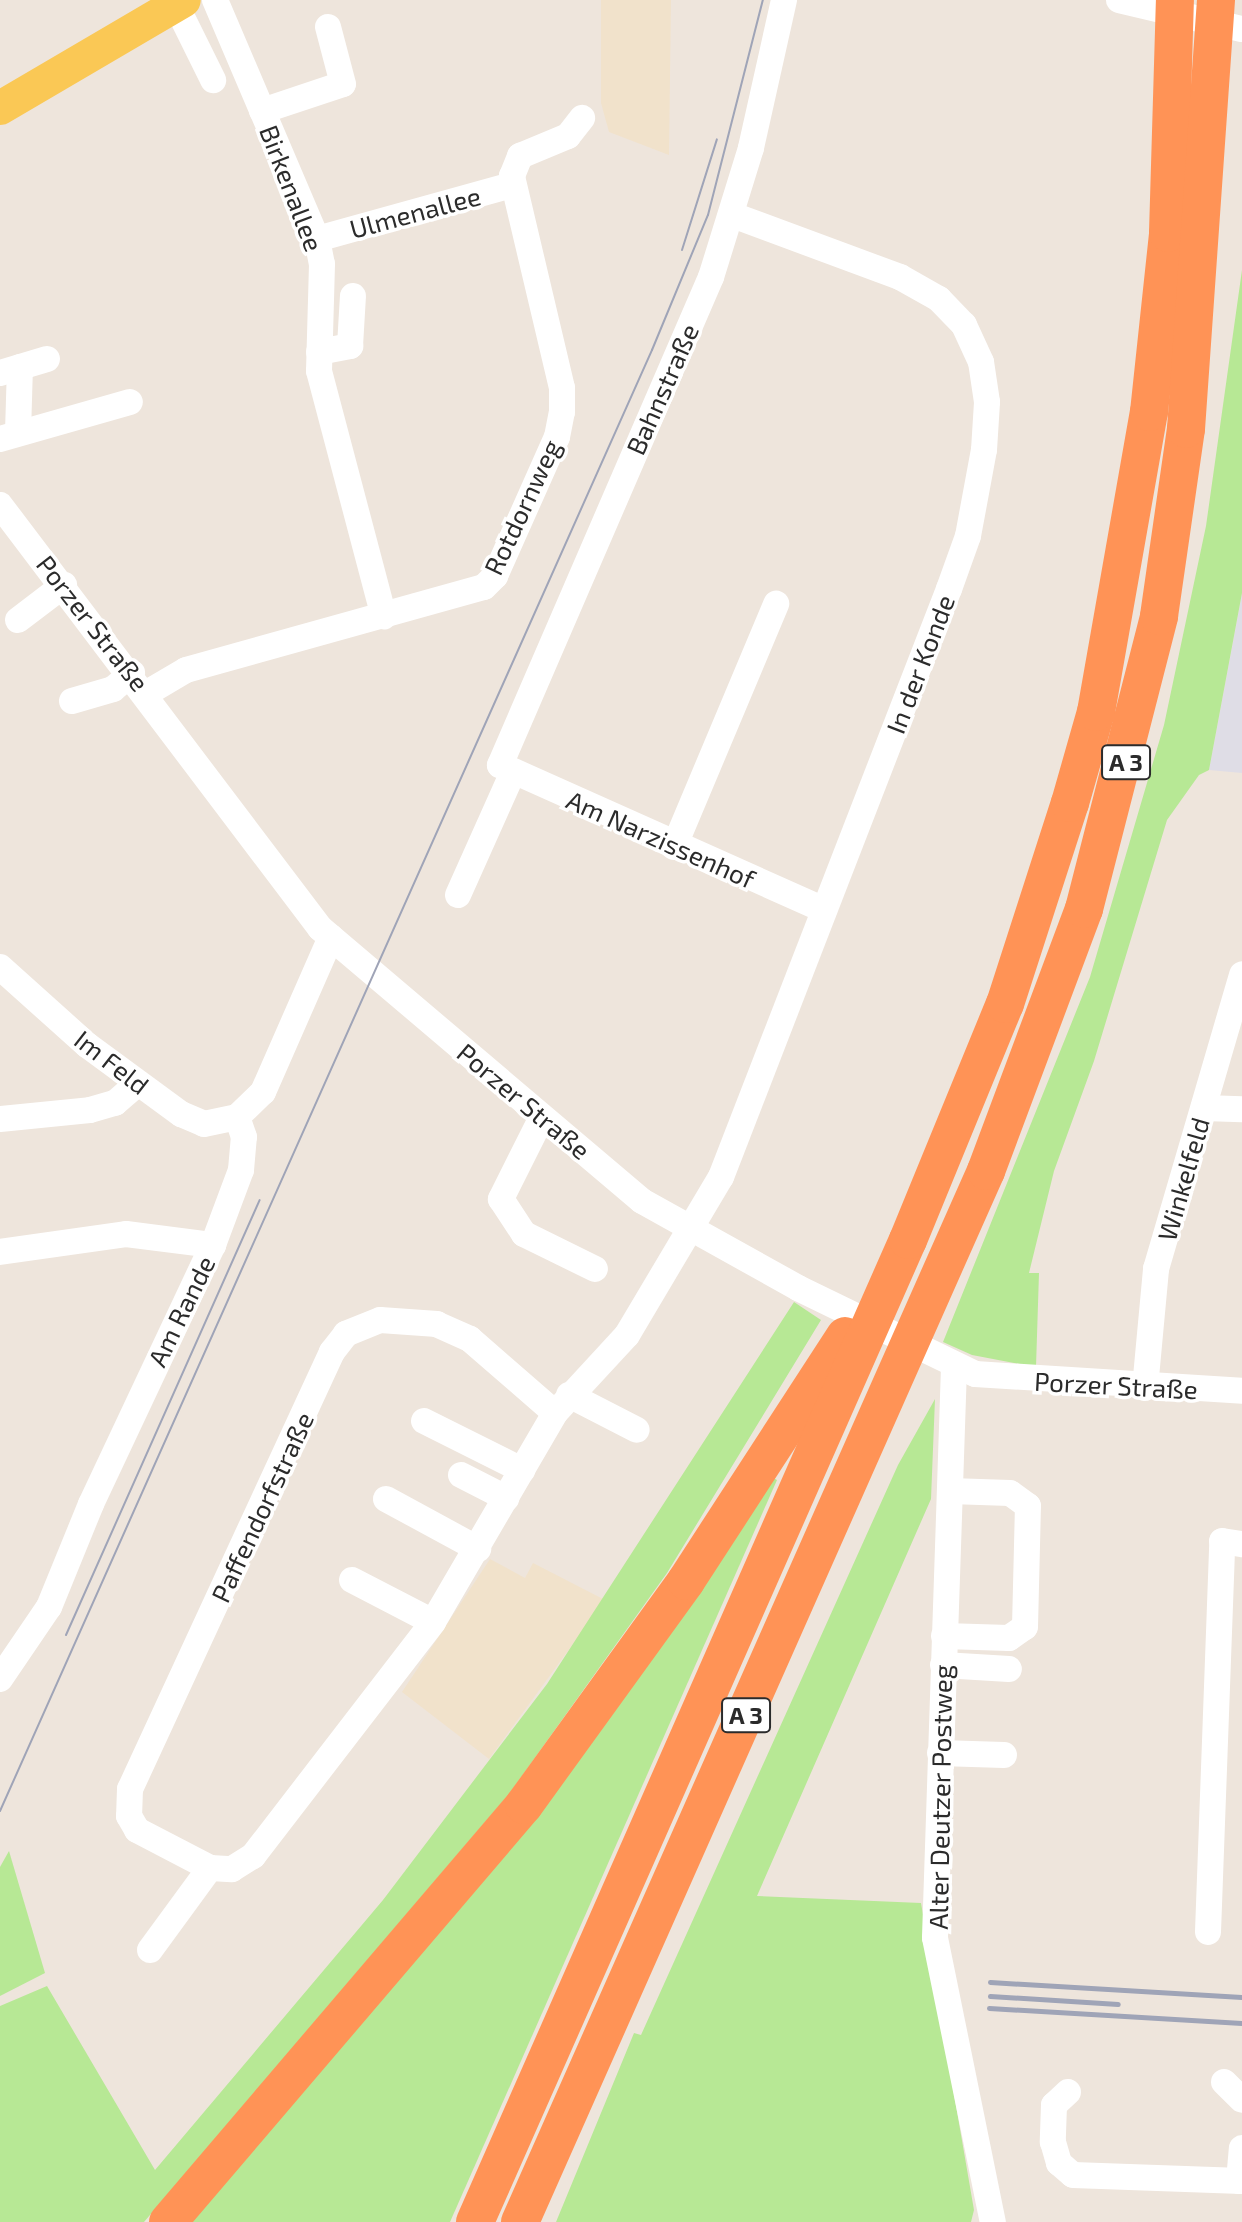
<!DOCTYPE html>
<html>
<head>
<meta charset="utf-8">
<style>
  body { margin:0 }
  #map { position:relative; width:1242px; height:2222px; overflow:hidden; background:#eee5dc; font-family:"Exo 2",sans-serif }
  div>[style] { position:absolute }
  .industrial>* { inset:0; background:#dfdde6 }
  .education>* { inset:0; background:#f1e2cb }
  .green>* { inset:0; background:#b7e895 }
  .minor>* { height:26px; margin:-13px; padding:0 13px; transform-origin:13px; border-radius:13px; background:#fff }
  .major>* { height:34px; margin:-17px; padding:0 17px; transform-origin:17px; border-radius:17px; background:#fac855 }
  .highway>* { height:38px; margin:-19px; padding:0 19px; transform-origin:19px; border-radius:19px; background:#ff9356 }
  .tram>* { height:2px; margin:-1px; padding:0 1px; transform-origin:1px; border-radius:1px; background:#9fa4b7 }
  .rail>* { height:5px; margin:-2.5px; padding:0 2.5px; transform-origin:2.5px; border-radius:2.5px; background:#9fa4b7 }
  span { translate:-50% -50%; white-space:nowrap; text-align:center; line-height:1.15; -webkit-text-stroke:7px #fff; paint-order:stroke }
  .shield-label span { padding:2px 6px; background:#fff; border:2px solid; border-radius:6px; -webkit-text-stroke-width:0 }
  .shield-label { font-size:24px; color:#2b2b2b; font-weight:700 }
  .street-label { font-size:26px; color:#2b2b2b }
</style>
</head>
<body>
<div id="map">
  <div class="industrial">
    <div style="clip-path:polygon(1242px 593px,1242px 773px,1209px 770px,1236px 626px)"></div>
  </div>
  <div class="education">
    <div style="clip-path:polygon(601px 0,671px 0,669px 155px,609px 132px,601px 103px)"></div>
    <div style="clip-path:polygon(490px 1559px,525px 1578px,533px 1563px,605px 1600px,489px 1759px,402px 1692px)"></div>
  </div>
  <div class="green">
    <div style="clip-path:polygon(1242px 270px,1242px 593px,1209px 770px,1199px 775px,1167px 820px,1094px 1061px,1054px 1171px,1029px 1273px,1039px 1273px,1036px 1367px,972px 1355px,943px 1342px,1090px 977px,1164px 725px,1206px 526px)"></div>
    <div style="clip-path:polygon(794px 1302px,821px 1320px,667px 1573px,509px 1794px,144px 2222px,0 2222px,0 2006px,47px 1986px,155px 2170px,383px 1900px,547px 1684px)"></div>
    <div style="clip-path:polygon(935px 1399px,931px 1499px,757px 1896px,921px 1903px,974px 2210px,971px 2222px,556px 2222px,634px 2033px,641px 2035px,898px 1465px)"></div>
    <div style="clip-path:polygon(768px 1475px,777px 1480px,450px 2222px,185px 2222px)"></div>
    <div style="clip-path:polygon(9px 1851px,45px 1973px,0 1996px,0 1867px)"></div>
  </div>
  <div class="minor">
    <div style="left:215px;top:0;width:260px;rotate:66.9deg"></div>
    <div style="left:317px;top:239px;width:25px;rotate:79deg"></div>
    <div style="left:322px;top:264px;width:107px;rotate:91.6deg"></div>
    <div style="left:319px;top:371px;width:254px;rotate:75.2deg"></div>
    <div style="left:784px;top:0;width:152px;rotate:102.6deg"></div>
    <div style="left:751px;top:148px;width:135px;rotate:107.2deg"></div>
    <div style="left:711px;top:277px;width:532px;rotate:113.38deg"></div>
    <div style="left:500px;top:765px;width:355px;rotate:24.1deg"></div>
    <div style="left:1119px;top:0;width:126px;rotate:13.3deg"></div>
    <div style="left:176px;top:5px;width:84px;rotate:63.7deg"></div>
    <div style="left:262px;top:111px;width:85px;rotate:-18.4deg"></div>
    <div style="left:343px;top:84px;width:59px;rotate:-104.7deg"></div>
    <div style="left:317px;top:239px;width:202px;rotate:-15.5deg"></div>
    <div style="left:319px;top:352px;width:32px;rotate:-11deg"></div>
    <div style="left:350px;top:346px;width:50px;rotate:-86.6deg"></div>
    <div style="left:0;top:373px;width:49px;rotate:-16.6deg"></div>
    <div style="left:18px;top:433px;width:66px;rotate:-88.3deg"></div>
    <div style="left:0;top:439px;width:135px;rotate:-15.9deg"></div>
    <div style="left:0;top:505px;width:530px;rotate:52.89deg"></div>
    <div style="left:320px;top:928px;width:422px;rotate:40.3deg"></div>
    <div style="left:642px;top:1201px;width:179px;rotate:29.1deg"></div>
    <div style="left:798px;top:1288px;width:197px;rotate:25.9deg"></div>
    <div style="left:975px;top:1374px;width:268px;rotate:3.6deg"></div>
    <div style="left:18px;top:620px;width:58px;rotate:-37.3deg"></div>
    <div style="left:147px;top:693px;width:45px;rotate:-30.5deg"></div>
    <div style="left:186px;top:670px;width:309px;rotate:-15.6deg"></div>
    <div style="left:484px;top:587px;width:16px;rotate:-45deg"></div>
    <div style="left:495px;top:576px;width:152px;rotate:-66deg"></div>
    <div style="left:557px;top:437px;width:25px;rotate:-79deg"></div>
    <div style="left:562px;top:412px;width:24px;rotate:-90deg"></div>
    <div style="left:562px;top:388px;width:218px;rotate:-103.3deg"></div>
    <div style="left:512px;top:176px;width:22px;rotate:-68deg"></div>
    <div style="left:520px;top:156px;width:52px;rotate:-22.6deg"></div>
    <div style="left:568px;top:136px;width:23px;rotate:-52deg"></div>
    <div style="left:72px;top:701px;width:43px;rotate:-16.3deg"></div>
    <div style="left:113px;top:689px;width:25px;rotate:-40deg"></div>
    <div style="left:674px;top:847px;width:264px;rotate:-67.2deg"></div>
    <div style="left:458px;top:895px;width:135px;rotate:-65.9deg"></div>
    <div style="left:0;top:967px;width:117px;rotate:41.9deg"></div>
    <div style="left:87px;top:1045px;width:117px;rotate:36.3deg"></div>
    <div style="left:181px;top:1114px;width:25px;rotate:23deg"></div>
    <div style="left:204px;top:1124px;width:34px;rotate:-12deg"></div>
    <div style="left:1204px;top:1108px;width:38px;rotate:2deg"></div>
    <div style="left:542px;top:1117px;width:92px;rotate:116.6deg"></div>
    <div style="left:501px;top:1199px;width:42px;rotate:56.7deg"></div>
    <div style="left:524px;top:1234px;width:79px;rotate:26.2deg"></div>
    <div style="left:0;top:1119px;width:90px;rotate:-5.7deg"></div>
    <div style="left:90px;top:1110px;width:26px;rotate:-16deg"></div>
    <div style="left:115px;top:1103px;width:30px;rotate:-41deg"></div>
    <div style="left:0;top:1252px;width:127px;rotate:-8.1deg"></div>
    <div style="left:126px;top:1234px;width:88px;rotate:7.2deg"></div>
    <div style="left:954px;top:1367px;width:571px;rotate:91.91deg"></div>
    <div style="left:935px;top:1938px;width:290px;rotate:78.5deg"></div>
    <div style="left:1145px;top:1388px;width:120px;rotate:-84.7deg"></div>
    <div style="left:1156px;top:1269px;width:307px;rotate:-73.7deg"></div>
    <div style="left:569px;top:1395px;width:76px;rotate:27.2deg"></div>
    <div style="left:555px;top:1413px;width:113px;rotate:-139deg"></div>
    <div style="left:470px;top:1339px;width:36px;rotate:-156deg"></div>
    <div style="left:437px;top:1324px;width:57px;rotate:-176deg"></div>
    <div style="left:380px;top:1320px;width:37px;rotate:158deg"></div>
    <div style="left:346px;top:1334px;width:23px;rotate:128deg"></div>
    <div style="left:332px;top:1352px;width:481px;rotate:114.8deg"></div>
    <div style="left:130px;top:1789px;width:27px;rotate:92deg"></div>
    <div style="left:129px;top:1816px;width:16px;rotate:60deg"></div>
    <div style="left:137px;top:1830px;width:82px;rotate:27.5deg"></div>
    <div style="left:210px;top:1868px;width:22px;rotate:3deg"></div>
    <div style="left:232px;top:1869px;width:25px;rotate:-32deg"></div>
    <div style="left:253px;top:1856px;width:295px;rotate:-52.4deg"></div>
    <div style="left:433px;top:1622px;width:242px;rotate:-59.7deg"></div>
    <div style="left:555px;top:1413px;width:106px;rotate:-47.3deg"></div>
    <div style="left:627px;top:1335px;width:184px;rotate:-59.3deg"></div>
    <div style="left:721px;top:1177px;width:631px;rotate:-68.81deg"></div>
    <div style="left:949px;top:589px;width:56px;rotate:-70.3deg"></div>
    <div style="left:968px;top:536px;width:87px;rotate:-79.5deg"></div>
    <div style="left:984px;top:450px;width:48px;rotate:-86.4deg"></div>
    <div style="left:987px;top:402px;width:40px;rotate:-98.5deg"></div>
    <div style="left:981px;top:362px;width:41px;rotate:-114.7deg"></div>
    <div style="left:964px;top:325px;width:36px;rotate:-134deg"></div>
    <div style="left:939px;top:299px;width:45px;rotate:-150.6deg"></div>
    <div style="left:900px;top:277px;width:179px;rotate:-159.7deg"></div>
    <div style="left:424px;top:1421px;width:110px;rotate:26.6deg"></div>
    <div style="left:461px;top:1475px;width:51px;rotate:27.1deg"></div>
    <div style="left:386px;top:1499px;width:105px;rotate:28.5deg"></div>
    <div style="left:352px;top:1580px;width:91px;rotate:27.4deg"></div>
    <div style="left:944px;top:1636px;width:65px;rotate:1.8deg"></div>
    <div style="left:1009px;top:1638px;width:19px;rotate:-35deg"></div>
    <div style="left:1025px;top:1627px;width:121px;rotate:-88.6deg"></div>
    <div style="left:1028px;top:1506px;width:22px;rotate:-144deg"></div>
    <div style="left:1010px;top:1493px;width:60px;rotate:-178.1deg"></div>
    <div style="left:943px;top:1665px;width:66px;rotate:3.5deg"></div>
    <div style="left:0;top:1679px;width:87px;rotate:-55.8deg"></div>
    <div style="left:49px;top:1607px;width:111px;rotate:-67.8deg"></div>
    <div style="left:91px;top:1504px;width:286px;rotate:-64.8deg"></div>
    <div style="left:213px;top:1245px;width:80px;rotate:-69.5deg"></div>
    <div style="left:241px;top:1170px;width:33px;rotate:-85deg"></div>
    <div style="left:244px;top:1137px;width:21px;rotate:-109deg"></div>
    <div style="left:237px;top:1117px;width:36px;rotate:-44deg"></div>
    <div style="left:263px;top:1092px;width:169px;rotate:-66.3deg"></div>
    <div style="left:940px;top:1753px;width:64px;rotate:1.8deg"></div>
    <div style="left:1208px;top:1932px;width:391px;rotate:-87.9deg"></div>
    <div style="left:1222px;top:1541px;width:20px;rotate:9deg"></div>
    <div style="left:150px;top:1950px;width:102px;rotate:-53.8deg"></div>
    <div style="left:1224px;top:2082px;width:25px;rotate:45deg"></div>
    <div style="left:1068px;top:2092px;width:19px;rotate:137deg"></div>
    <div style="left:1054px;top:2105px;width:37px;rotate:92deg"></div>
    <div style="left:1053px;top:2142px;width:22px;rotate:74deg"></div>
    <div style="left:1059px;top:2163px;width:18px;rotate:41deg"></div>
    <div style="left:1073px;top:2175px;width:169px;rotate:2deg"></div>
    <div style="left:1239px;top:2181px;width:33px;rotate:-85deg"></div>
  </div>
  <div class="major">
    <div style="left:0;top:108px;width:213px;rotate:-30.4deg"></div>
  </div>
  <div class="highway">
    <div style="left:168px;top:2222px;width:548px;rotate:-49.51deg"></div>
    <div style="left:524px;top:1805px;width:276px;rotate:-54.1deg"></div>
    <div style="left:686px;top:1581px;width:292px;rotate:-57deg"></div>
    <div style="left:475px;top:2222px;width:1073px;rotate:-66.21deg"></div>
    <div style="left:908px;top:1240px;width:255px;rotate:-67.7deg"></div>
    <div style="left:1005px;top:1004px;width:211px;rotate:-72.1deg"></div>
    <div style="left:1070px;top:803px;width:95px;rotate:-74.1deg"></div>
    <div style="left:1096px;top:712px;width:305px;rotate:-80deg"></div>
    <div style="left:1149px;top:412px;width:180px;rotate:-83.9deg"></div>
    <div style="left:1168px;top:233px;width:233px;rotate:-88.3deg"></div>
    <div style="left:520px;top:2222px;width:1150px;rotate:-66.09deg"></div>
    <div style="left:986px;top:1171px;width:280px;rotate:-69.5deg"></div>
    <div style="left:1084px;top:909px;width:302px;rotate:-75.6deg"></div>
    <div style="left:1159px;top:616px;width:189px;rotate:-81.8deg"></div>
    <div style="left:1186px;top:429px;width:430px;rotate:-86deg"></div>
  </div>
  <div class="tram">
    <div style="left:682px;top:250px;width:116px;rotate:-72.5deg"></div>
    <div style="left:66px;top:1635px;width:476px;rotate:-66deg"></div>
    <div style="left:0;top:1811px;width:1600px;rotate:-65.95deg"></div>
    <div style="left:652px;top:350px;width:146px;rotate:-67.5deg"></div>
    <div style="left:708px;top:215px;width:222px;rotate:-75.7deg"></div>
  </div>
  <div class="rail">
    <div style="left:990px;top:1982px;width:252px;rotate:3.4deg"></div>
    <div style="left:990px;top:1996px;width:128px;rotate:3.6deg"></div>
    <div style="left:989px;top:2008px;width:253px;rotate:3.4deg"></div>
  </div>
  <div class="shield-label">
    <span style="left:1126px;top:762px">A 3</span>
    <span style="left:746px;top:1715px">A 3</span>
  </div>
  <div class="street-label">
    <span style="left:292px;top:188px;rotate:69deg">Birkenallee</span>
    <span style="left:415px;top:212px;rotate:-15deg">Ulmenallee</span>
    <span style="left:662px;top:389px;rotate:-66deg">Bahnstraße</span>
    <span style="left:522px;top:507px;rotate:-65deg">Rotdornweg</span>
    <span style="left:93px;top:623px;rotate:52deg">Porzer Straße</span>
    <span style="left:920px;top:664px;rotate:-69deg">In der Konde</span>
    <span style="left:661px;top:839px;rotate:24deg">Am Narzissenhof</span>
    <span style="left:112px;top:1062px;rotate:38deg">Im Feld</span>
    <span style="left:524px;top:1101px;rotate:40deg">Porzer Straße</span>
    <span style="left:1183px;top:1179px;rotate:-74deg">Winkelfeld</span>
    <span style="left:181px;top:1311px;rotate:-64deg">Am Rande</span>
    <span style="left:1116px;top:1385px;rotate:3deg">Porzer Straße</span>
    <span style="left:262px;top:1507px;rotate:-65deg">Paffendorfstraße</span>
    <span style="left:940px;top:1797px;rotate:-89deg">Alter Deutzer Postweg</span>
  </div>
</div>
</body>
</html>
